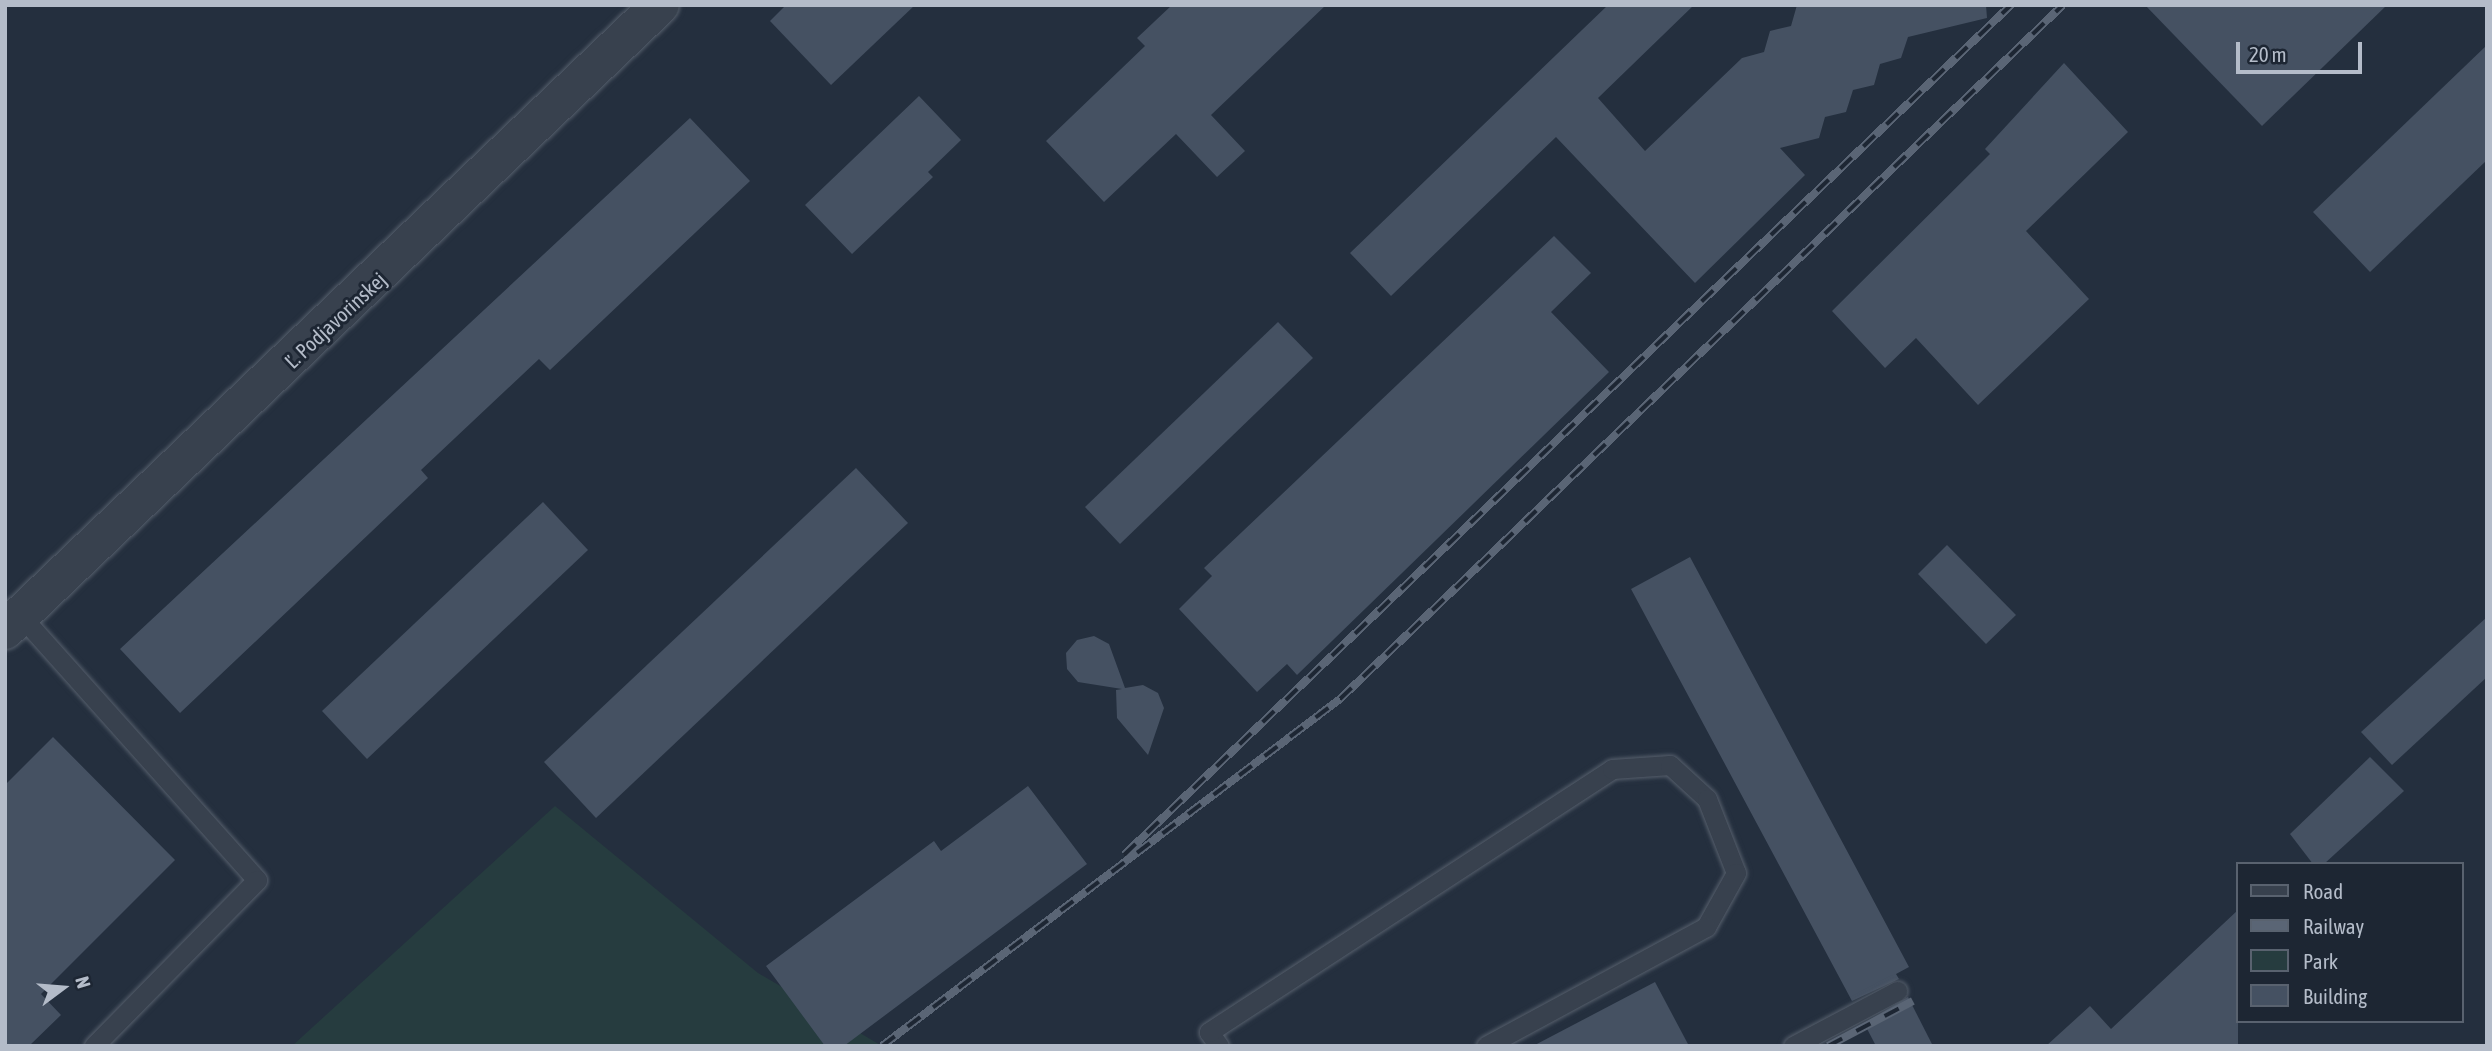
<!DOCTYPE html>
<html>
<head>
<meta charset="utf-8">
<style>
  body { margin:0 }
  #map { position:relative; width:2492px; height:1051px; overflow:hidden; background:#242f3e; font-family:"Asap Condensed",sans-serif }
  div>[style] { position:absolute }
  .green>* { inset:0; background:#263c3f }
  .building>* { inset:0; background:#455162 }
  .roads { filter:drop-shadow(0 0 2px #565f6c) drop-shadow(0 0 2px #565f6c) }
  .service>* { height:19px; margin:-9.5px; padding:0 9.5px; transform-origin:9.5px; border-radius:9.5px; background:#38414e }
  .tertiary>* { height:38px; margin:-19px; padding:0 19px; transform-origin:19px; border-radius:19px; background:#38414e }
  .rail>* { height:8px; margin-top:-4px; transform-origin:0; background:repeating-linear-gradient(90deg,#1d2633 0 16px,#5a6575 0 32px); box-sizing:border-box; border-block:2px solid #5a6575 }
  span { translate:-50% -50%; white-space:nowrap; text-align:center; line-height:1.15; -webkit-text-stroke:6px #1d2633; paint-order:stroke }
  .street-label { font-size:21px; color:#b4bcc9 }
  .frame { position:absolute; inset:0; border:7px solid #b4bcc9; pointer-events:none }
  .legend { position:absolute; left:2236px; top:862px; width:228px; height:161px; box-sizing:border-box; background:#1d2633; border:2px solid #59626f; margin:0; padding:9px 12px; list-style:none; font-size:21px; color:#b4bcc9 }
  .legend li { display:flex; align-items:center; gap:14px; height:35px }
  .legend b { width:35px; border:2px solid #59626f }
  .north { position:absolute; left:28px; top:953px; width:70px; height:70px; -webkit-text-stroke:5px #1d2633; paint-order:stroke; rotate:74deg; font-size:19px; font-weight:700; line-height:28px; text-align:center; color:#b4bcc9 }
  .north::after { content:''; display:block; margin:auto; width:24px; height:32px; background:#b4bcc9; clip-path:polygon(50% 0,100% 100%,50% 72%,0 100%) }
  .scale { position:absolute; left:2236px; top:42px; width:126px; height:32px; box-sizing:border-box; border:4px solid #b4bcc9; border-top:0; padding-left:9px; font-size:21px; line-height:24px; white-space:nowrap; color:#b4bcc9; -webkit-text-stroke:5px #1d2633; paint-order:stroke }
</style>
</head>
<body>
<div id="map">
  <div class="green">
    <div style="clip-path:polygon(555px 806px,758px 973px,882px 1046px,292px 1046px)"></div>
  </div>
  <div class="building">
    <div style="clip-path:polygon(786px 5px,915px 5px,831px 85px,770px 21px)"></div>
    <div style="clip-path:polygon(1172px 5px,1326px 5px,1211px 115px,1245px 151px,1217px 177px,1176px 134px,1104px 202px,1046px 141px,1145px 46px,1137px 38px)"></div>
    <div style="clip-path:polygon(1608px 5px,1694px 5px,1598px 98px,1645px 151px,1742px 58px,1764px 52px,1770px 31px,1791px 26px,1797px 5px,1986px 5px,1987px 18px,1908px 37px,1901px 58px,1880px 64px,1874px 85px,1853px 90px,1846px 112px,1825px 117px,1819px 138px,1780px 148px,1805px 175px,1695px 283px,1556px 137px,1391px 296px,1350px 253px)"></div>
    <div style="clip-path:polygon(2145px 5px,2387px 5px,2262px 126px)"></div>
    <div style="clip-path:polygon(2487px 45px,2487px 160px,2370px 272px,2313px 212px)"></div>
    <div style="clip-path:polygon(2064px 63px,2128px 132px,2026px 231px,2089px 299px,1978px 405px,1916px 338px,1885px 368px,1832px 311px,1990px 154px,1985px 149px)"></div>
    <div style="clip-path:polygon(919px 96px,961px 140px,928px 172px,933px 177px,852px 254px,805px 205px)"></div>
    <div style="clip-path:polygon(690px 118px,750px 181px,550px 370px,539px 359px,421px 470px,428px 478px,180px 713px,120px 649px)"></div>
    <div style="clip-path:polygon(1554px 236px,1591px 273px,1551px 312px,1609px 372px,1297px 675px,1287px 664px,1257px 692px,1179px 609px,1212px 576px,1204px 568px)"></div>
    <div style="clip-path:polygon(1278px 322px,1313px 358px,1120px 544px,1085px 507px)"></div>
    <div style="clip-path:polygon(856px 468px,908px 523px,596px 818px,544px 762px)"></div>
    <div style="clip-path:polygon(543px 502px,588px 550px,367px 759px,322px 711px)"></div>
    <div style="clip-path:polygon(1947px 545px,2016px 615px,1986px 644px,1918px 574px)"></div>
    <div style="clip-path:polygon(1690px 557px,1909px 967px,1896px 974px,1899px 979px,1852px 1001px,1631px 589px)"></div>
    <div style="clip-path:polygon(2487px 617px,2487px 677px,2392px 765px,2361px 732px)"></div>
    <div style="clip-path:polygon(1094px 636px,1109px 644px,1125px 688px,1143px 685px,1158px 693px,1164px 708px,1148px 755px,1117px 718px,1116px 690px,1122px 689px,1078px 682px,1067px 669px,1066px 653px,1077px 640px)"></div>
    <div style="clip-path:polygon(53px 737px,175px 860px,41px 994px,61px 1015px,29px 1046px,5px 1046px,5px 785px)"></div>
    <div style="clip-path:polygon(2370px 757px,2404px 791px,2324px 864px,2313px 864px,2290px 834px)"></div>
    <div style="clip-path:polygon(1028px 786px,1087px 864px,844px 1046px,825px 1046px,766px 966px,934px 841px,941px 851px)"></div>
    <div style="clip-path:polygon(2238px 910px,2238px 1046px,2046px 1046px,2090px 1006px,2111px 1029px)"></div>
    <div style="clip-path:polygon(1655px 982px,1689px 1046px,1533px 1046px)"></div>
    <div style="clip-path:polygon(1908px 997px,1933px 1046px,1876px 1046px,1864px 1023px)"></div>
  </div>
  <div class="roads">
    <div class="service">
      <div style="left:21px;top:616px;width:354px;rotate:48.2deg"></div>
      <div style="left:257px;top:880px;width:233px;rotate:134.5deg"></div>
      <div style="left:1219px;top:1046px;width:17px;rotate:-126deg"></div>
      <div style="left:1209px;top:1032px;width:481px;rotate:-33.1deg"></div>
      <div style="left:1612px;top:769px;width:58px;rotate:-3.9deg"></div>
      <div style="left:1670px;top:765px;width:50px;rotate:42.6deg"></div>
      <div style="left:1707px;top:799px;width:79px;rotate:68.6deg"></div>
      <div style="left:1736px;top:873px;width:62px;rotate:119.1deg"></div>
      <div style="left:1706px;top:927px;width:250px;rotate:151.6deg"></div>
      <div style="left:1793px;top:1046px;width:118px;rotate:-27.9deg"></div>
    </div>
    <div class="tertiary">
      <div style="left:5px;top:630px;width:905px;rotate:-43.66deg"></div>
    </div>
  </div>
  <div class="rail">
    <div style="left:1124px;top:855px;width:1229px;rotate:-43.78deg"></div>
    <div style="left:882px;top:1046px;width:575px;rotate:-37.15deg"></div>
    <div style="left:1340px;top:699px;width:1002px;rotate:-43.83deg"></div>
    <div style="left:1828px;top:1046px;width:96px;rotate:-27.9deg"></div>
  </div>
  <div class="street-label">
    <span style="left:335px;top:320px;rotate:-43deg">Ľ. Podjavorinskej</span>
  </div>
  <div class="frame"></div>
  <ul class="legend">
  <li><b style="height:9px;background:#38414e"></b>Road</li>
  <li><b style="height:9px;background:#5a6575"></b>Railway</li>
  <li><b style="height:19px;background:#263c3f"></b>Park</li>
  <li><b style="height:19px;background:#455162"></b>Building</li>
  </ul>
  <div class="north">N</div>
  <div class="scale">20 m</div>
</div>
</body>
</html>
